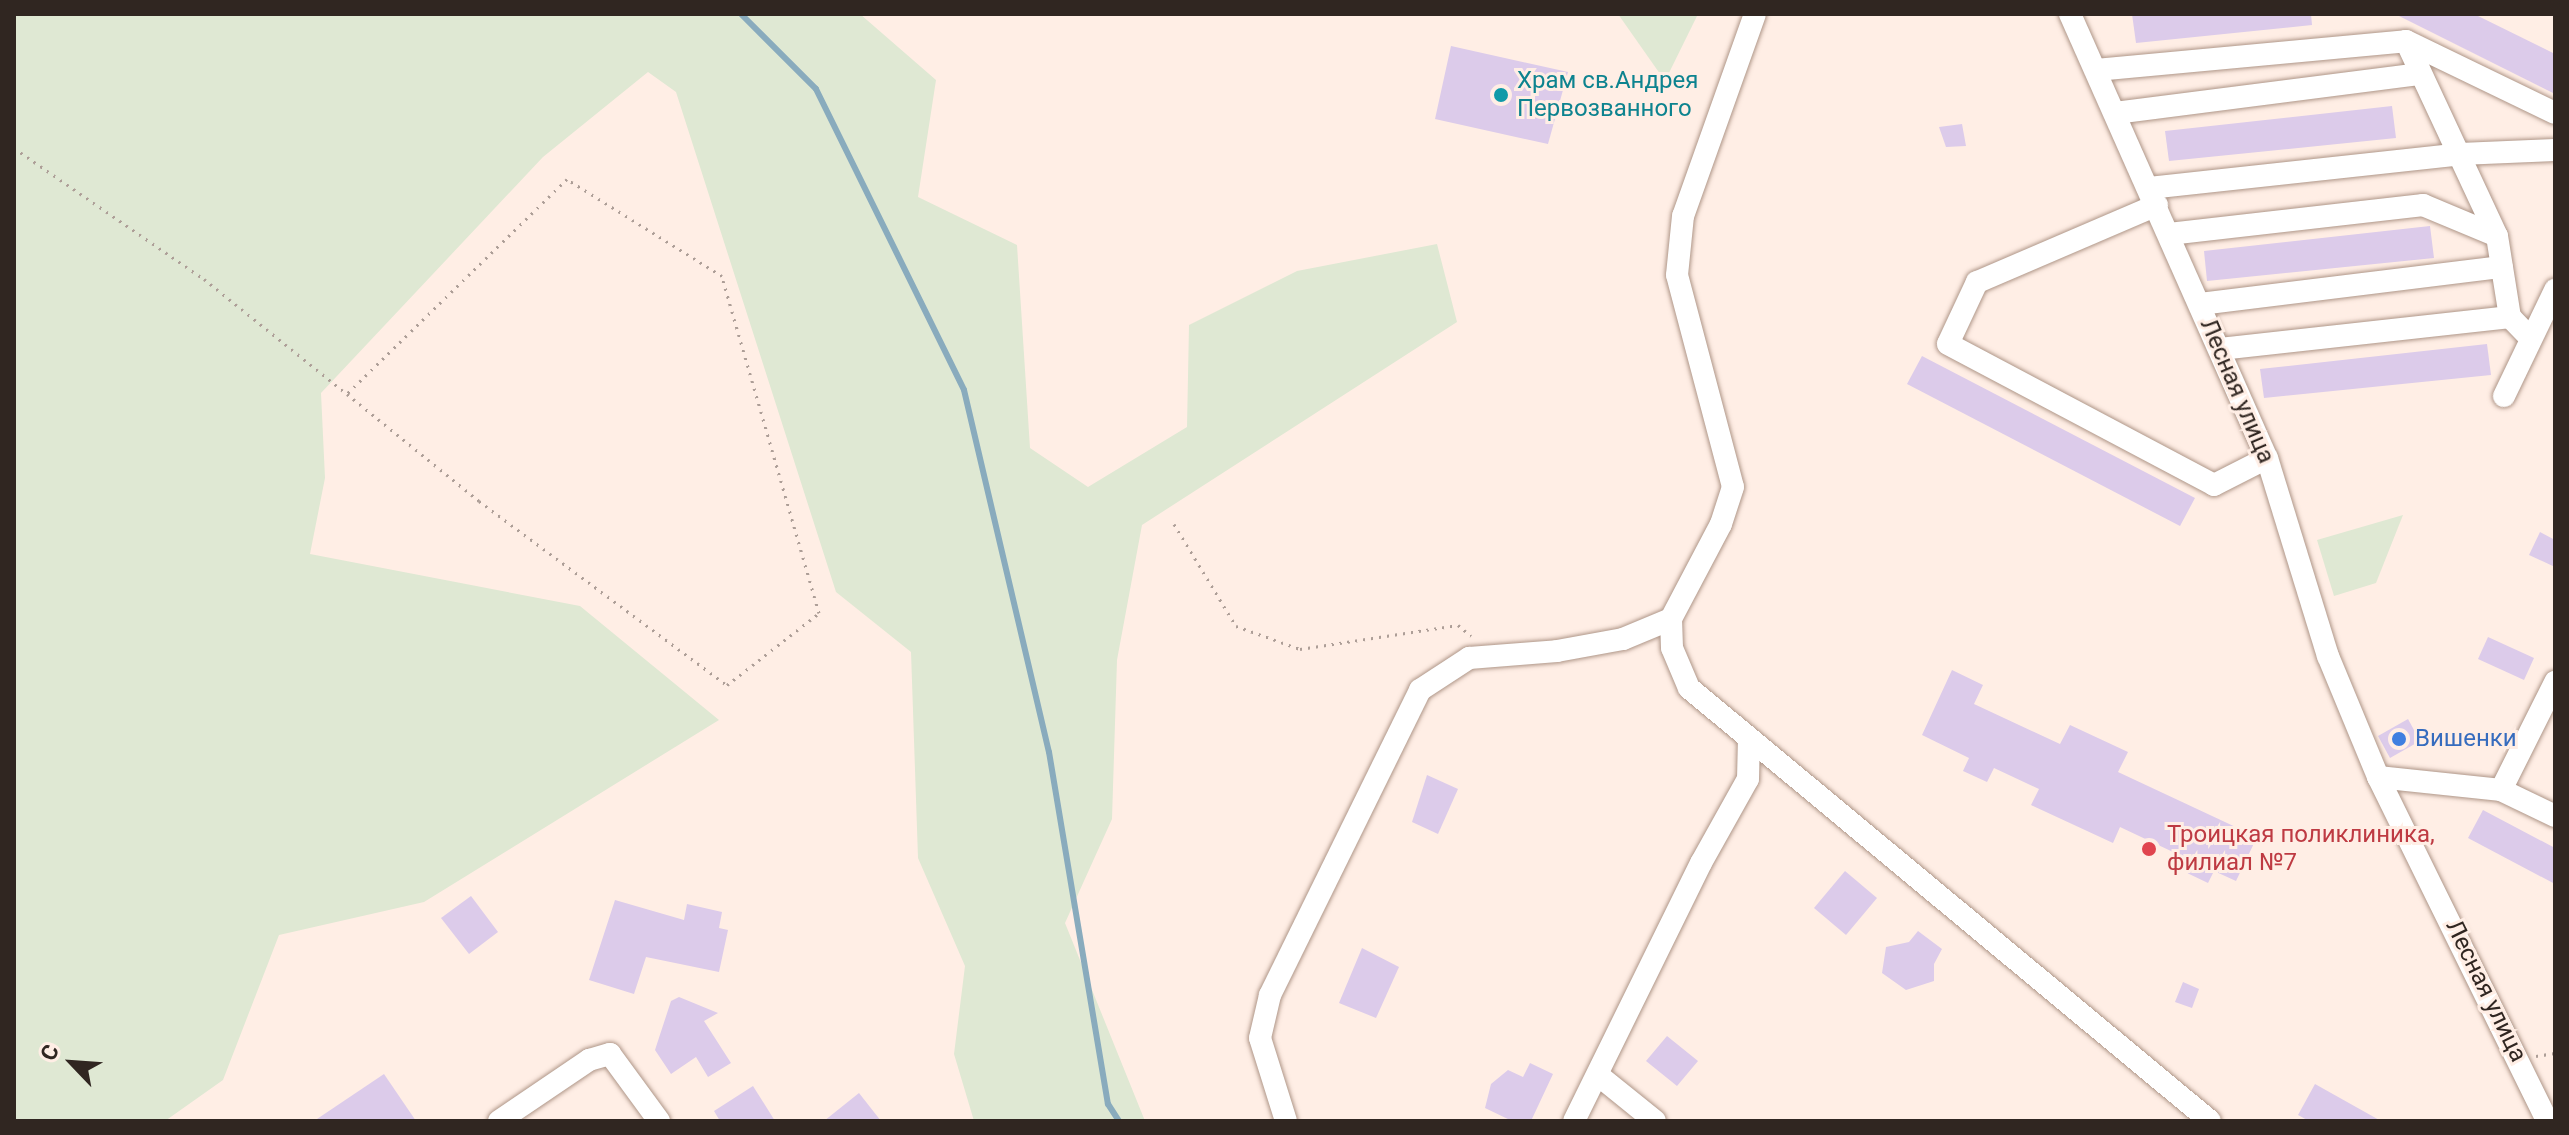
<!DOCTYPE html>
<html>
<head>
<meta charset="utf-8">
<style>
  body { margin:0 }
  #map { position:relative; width:2569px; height:1135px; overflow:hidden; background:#ffeee5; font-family:Roboto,sans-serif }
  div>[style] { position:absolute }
  .green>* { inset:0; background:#dfe8d3 }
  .stream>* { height:6px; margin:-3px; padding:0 3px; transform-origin:3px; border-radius:3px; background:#89abbd }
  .building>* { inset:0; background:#dccbea }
  .path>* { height:3px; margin-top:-1.5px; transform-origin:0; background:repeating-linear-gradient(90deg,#ad9e97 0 2px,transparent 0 8px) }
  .roads { filter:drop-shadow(0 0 2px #af9688) drop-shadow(0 0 2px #af9688) }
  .minor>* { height:22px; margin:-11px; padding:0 11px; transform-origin:11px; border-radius:11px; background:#fff }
  .dots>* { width:22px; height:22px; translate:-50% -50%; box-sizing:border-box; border:4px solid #ffeee5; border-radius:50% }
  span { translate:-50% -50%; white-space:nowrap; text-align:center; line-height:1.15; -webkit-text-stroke:6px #ffeee5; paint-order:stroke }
  .culture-label { font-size:24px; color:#0d838f }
  .left { translate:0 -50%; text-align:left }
  .street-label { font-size:24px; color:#302621 }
  .shop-label { font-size:24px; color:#366cbe }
  .health-label { font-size:24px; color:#be3a42 }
  .frame { position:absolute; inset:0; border:16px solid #302621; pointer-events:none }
  .north { position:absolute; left:32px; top:1023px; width:80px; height:80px; -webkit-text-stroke:6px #ffeee5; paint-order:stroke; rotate:295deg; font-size:22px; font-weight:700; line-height:32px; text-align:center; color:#302621 }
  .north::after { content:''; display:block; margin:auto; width:28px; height:36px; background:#302621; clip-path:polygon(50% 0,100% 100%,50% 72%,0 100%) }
</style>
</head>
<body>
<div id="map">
  <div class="green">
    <div style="clip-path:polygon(14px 14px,860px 14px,936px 80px,918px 197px,1017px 245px,1030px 448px,1088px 487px,1187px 427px,1189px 325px,1297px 271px,1437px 244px,1457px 322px,1142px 525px,1117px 660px,1112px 819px,1065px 923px,1145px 1121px,974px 1121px,954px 1054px,965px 966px,918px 858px,911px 652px,836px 592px,676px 92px,648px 72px,543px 157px,321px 393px,325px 478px,310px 554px,580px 606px,719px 720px,424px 902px,279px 935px,223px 1080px,165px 1121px,14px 1121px)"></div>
    <div style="clip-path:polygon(1618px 14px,1698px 14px,1665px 81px)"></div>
    <div style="clip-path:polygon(2403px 515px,2376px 583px,2334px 596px,2317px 540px)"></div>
  </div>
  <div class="stream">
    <div style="left:741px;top:14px;width:106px;rotate:45deg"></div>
    <div style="left:816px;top:89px;width:335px;rotate:63.8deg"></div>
    <div style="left:964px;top:390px;width:372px;rotate:76.8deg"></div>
    <div style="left:1049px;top:752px;width:357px;rotate:80.5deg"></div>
    <div style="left:1108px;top:1104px;width:20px;rotate:57deg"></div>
  </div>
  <div class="building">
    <div style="clip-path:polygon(2132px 14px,2311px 14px,2312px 25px,2136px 43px)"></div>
    <div style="clip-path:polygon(2395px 14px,2474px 14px,2555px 54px,2555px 94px)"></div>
    <div style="clip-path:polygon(1451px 46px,1568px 72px,1548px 144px,1435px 119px)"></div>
    <div style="clip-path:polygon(2392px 106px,2396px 138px,2169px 161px,2165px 131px)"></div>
    <div style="clip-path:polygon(1962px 124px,1966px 146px,1946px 147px,1939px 127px)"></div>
    <div style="clip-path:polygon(2430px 226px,2434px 258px,2207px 281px,2204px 251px)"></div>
    <div style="clip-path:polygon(2487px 344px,2491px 375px,2264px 398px,2260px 369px)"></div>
    <div style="clip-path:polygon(1922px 356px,2195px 498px,2180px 526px,1907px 384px)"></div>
    <div style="clip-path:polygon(2540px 532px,2555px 540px,2555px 567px,2529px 555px)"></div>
    <div style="clip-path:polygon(2488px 637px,2534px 658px,2524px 680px,2478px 659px)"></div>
    <div style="clip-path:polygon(1952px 670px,1983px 685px,1974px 704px,2060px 744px,2070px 725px,2128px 752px,2118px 772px,2257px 837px,2236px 881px,2214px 871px,2208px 883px,2185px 872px,2190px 860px,2120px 827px,2113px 843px,2031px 805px,2039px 789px,1994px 768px,1987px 782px,1963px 771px,1969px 758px,1922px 735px)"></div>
    <div style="clip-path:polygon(2408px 719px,2420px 741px,2390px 758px,2378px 736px)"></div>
    <div style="clip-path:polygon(1427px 775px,1458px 789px,1438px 834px,1412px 822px)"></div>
    <div style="clip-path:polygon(2483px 810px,2555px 848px,2555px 884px,2468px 838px)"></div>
    <div style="clip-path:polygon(1845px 871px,1877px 898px,1846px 935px,1814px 908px)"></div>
    <div style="clip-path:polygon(471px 896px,498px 932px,469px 954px,441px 918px)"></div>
    <div style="clip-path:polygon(615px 900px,684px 920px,687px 904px,722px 912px,719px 928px,728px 930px,719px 972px,646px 957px,634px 994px,589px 980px)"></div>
    <div style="clip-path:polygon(1918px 931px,1942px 949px,1934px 964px,1934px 981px,1906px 990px,1882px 973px,1886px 947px,1909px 942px)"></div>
    <div style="clip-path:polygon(1362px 948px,1399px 967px,1376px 1018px,1339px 1003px)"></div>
    <div style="clip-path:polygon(2183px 982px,2199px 989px,2192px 1008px,2175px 1002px)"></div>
    <div style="clip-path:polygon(679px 997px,718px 1013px,704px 1021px,731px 1063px,708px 1077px,696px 1057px,671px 1074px,655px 1050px,671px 1001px)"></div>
    <div style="clip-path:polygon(1667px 1036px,1698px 1061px,1677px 1086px,1646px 1061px)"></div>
    <div style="clip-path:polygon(1530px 1063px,1553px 1074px,1531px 1121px,1512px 1121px,1485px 1108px,1491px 1084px,1508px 1070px,1523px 1077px)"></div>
    <div style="clip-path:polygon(384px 1074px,416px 1121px,314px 1121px)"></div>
    <div style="clip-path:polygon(2315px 1084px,2381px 1121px,2309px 1121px,2298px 1115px)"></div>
    <div style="clip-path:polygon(753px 1086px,775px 1121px,720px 1121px,714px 1111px)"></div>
    <div style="clip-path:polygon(859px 1093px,881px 1121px,824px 1121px)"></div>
  </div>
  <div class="path">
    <div style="left:14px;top:148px;width:231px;rotate:34.6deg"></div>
    <div style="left:204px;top:279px;width:184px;rotate:38.8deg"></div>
    <div style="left:347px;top:394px;width:170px;rotate:39deg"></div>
    <div style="left:479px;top:501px;width:309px;rotate:36.6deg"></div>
    <div style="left:727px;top:685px;width:117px;rotate:-38deg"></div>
    <div style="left:819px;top:613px;width:351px;rotate:-106.1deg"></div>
    <div style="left:722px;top:276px;width:183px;rotate:-148deg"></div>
    <div style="left:567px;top:179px;width:308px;rotate:135.7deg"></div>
    <div style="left:1174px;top:524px;width:119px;rotate:58.7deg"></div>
    <div style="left:1236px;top:626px;width:68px;rotate:19.8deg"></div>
    <div style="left:1300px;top:649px;width:160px;rotate:-8.6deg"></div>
    <div style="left:1458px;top:625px;width:17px;rotate:40deg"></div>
    <div style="left:2536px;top:1056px;width:19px;rotate:-9deg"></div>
  </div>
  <div class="roads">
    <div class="minor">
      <div style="left:1755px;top:14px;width:214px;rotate:109.6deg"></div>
      <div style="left:1683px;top:216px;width:59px;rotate:95.8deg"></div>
      <div style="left:1677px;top:275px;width:219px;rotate:75.2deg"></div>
      <div style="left:1733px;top:487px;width:39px;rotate:108deg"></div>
      <div style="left:1721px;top:524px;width:107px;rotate:117.8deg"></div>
      <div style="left:1671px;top:619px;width:29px;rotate:88deg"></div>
      <div style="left:1672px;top:648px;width:43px;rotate:67deg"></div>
      <div style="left:1689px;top:688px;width:677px;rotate:39.73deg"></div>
      <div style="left:2070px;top:14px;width:486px;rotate:66.1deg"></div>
      <div style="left:2267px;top:458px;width:207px;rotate:72.9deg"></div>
      <div style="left:2328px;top:656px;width:131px;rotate:67.5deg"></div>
      <div style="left:2378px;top:777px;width:124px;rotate:6deg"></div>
      <div style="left:2501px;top:790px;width:60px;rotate:25.7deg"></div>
      <div style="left:2406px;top:41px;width:215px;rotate:65deg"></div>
      <div style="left:2497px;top:236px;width:82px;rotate:80.9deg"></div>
      <div style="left:2510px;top:317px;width:30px;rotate:46deg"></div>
      <div style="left:2096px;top:70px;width:311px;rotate:-5.3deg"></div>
      <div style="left:2406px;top:41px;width:165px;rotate:25.8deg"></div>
      <div style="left:2115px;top:113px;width:308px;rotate:-7.3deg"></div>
      <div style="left:2149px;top:188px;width:313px;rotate:-6.2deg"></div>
      <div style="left:2460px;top:154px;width:95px;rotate:-2.4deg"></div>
      <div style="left:2157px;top:205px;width:196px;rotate:156.8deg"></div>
      <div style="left:1977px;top:282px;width:68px;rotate:115.1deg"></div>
      <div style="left:1948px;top:344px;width:301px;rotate:27.9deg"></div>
      <div style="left:2214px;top:485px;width:59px;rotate:-27deg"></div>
      <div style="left:2169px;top:234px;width:256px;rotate:-6.5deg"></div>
      <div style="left:2423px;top:205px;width:80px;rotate:22.7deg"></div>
      <div style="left:2200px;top:304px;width:304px;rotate:-7deg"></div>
      <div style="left:2220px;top:349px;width:292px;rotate:-6.3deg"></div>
      <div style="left:2504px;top:396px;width:118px;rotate:-64.3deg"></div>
      <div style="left:2378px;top:777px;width:383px;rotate:63.8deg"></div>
      <div style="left:2501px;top:790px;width:121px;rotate:-63.4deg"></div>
      <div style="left:1598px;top:1075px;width:73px;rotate:38.9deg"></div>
      <div style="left:499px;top:1121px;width:109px;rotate:-34.1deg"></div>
      <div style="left:589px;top:1060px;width:22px;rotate:-16deg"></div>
      <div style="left:610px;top:1054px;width:83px;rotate:53.8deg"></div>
      <div style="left:1286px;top:1121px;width:87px;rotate:-107.4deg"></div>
      <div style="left:1260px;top:1038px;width:44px;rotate:-76.9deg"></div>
      <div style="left:1270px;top:995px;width:340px;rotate:-63.8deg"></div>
      <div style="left:1420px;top:690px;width:59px;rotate:-33.1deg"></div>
      <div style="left:1469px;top:658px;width:88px;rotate:-4.5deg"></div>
      <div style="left:1557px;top:651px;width:67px;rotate:-10.3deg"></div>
      <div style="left:1623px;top:639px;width:52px;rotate:-22.6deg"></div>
      <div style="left:1574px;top:1121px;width:288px;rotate:-63.8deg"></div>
      <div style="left:1701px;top:863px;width:96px;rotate:-60.8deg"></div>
      <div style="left:1748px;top:779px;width:40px;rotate:-88.6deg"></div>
    </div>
  </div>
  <div class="dots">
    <div style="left:1501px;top:95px;background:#0f9aa8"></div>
    <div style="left:2399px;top:739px;background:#3f7fe0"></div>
    <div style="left:2149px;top:849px;background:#e0444e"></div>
  </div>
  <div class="culture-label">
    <span class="left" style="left:1517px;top:95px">Храм св.Андрея<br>Первозванного</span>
  </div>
  <div class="street-label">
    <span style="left:2237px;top:391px;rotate:67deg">Лесная улица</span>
    <span style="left:2486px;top:991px;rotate:64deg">Лесная улица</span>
  </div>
  <div class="shop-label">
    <span class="left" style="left:2415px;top:739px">Вишенки</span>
  </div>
  <div class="health-label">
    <span class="left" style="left:2167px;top:849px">Троицкая поликлиника,<br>филиал №7</span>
  </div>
  <div class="frame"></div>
  <div class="north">С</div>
</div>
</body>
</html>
